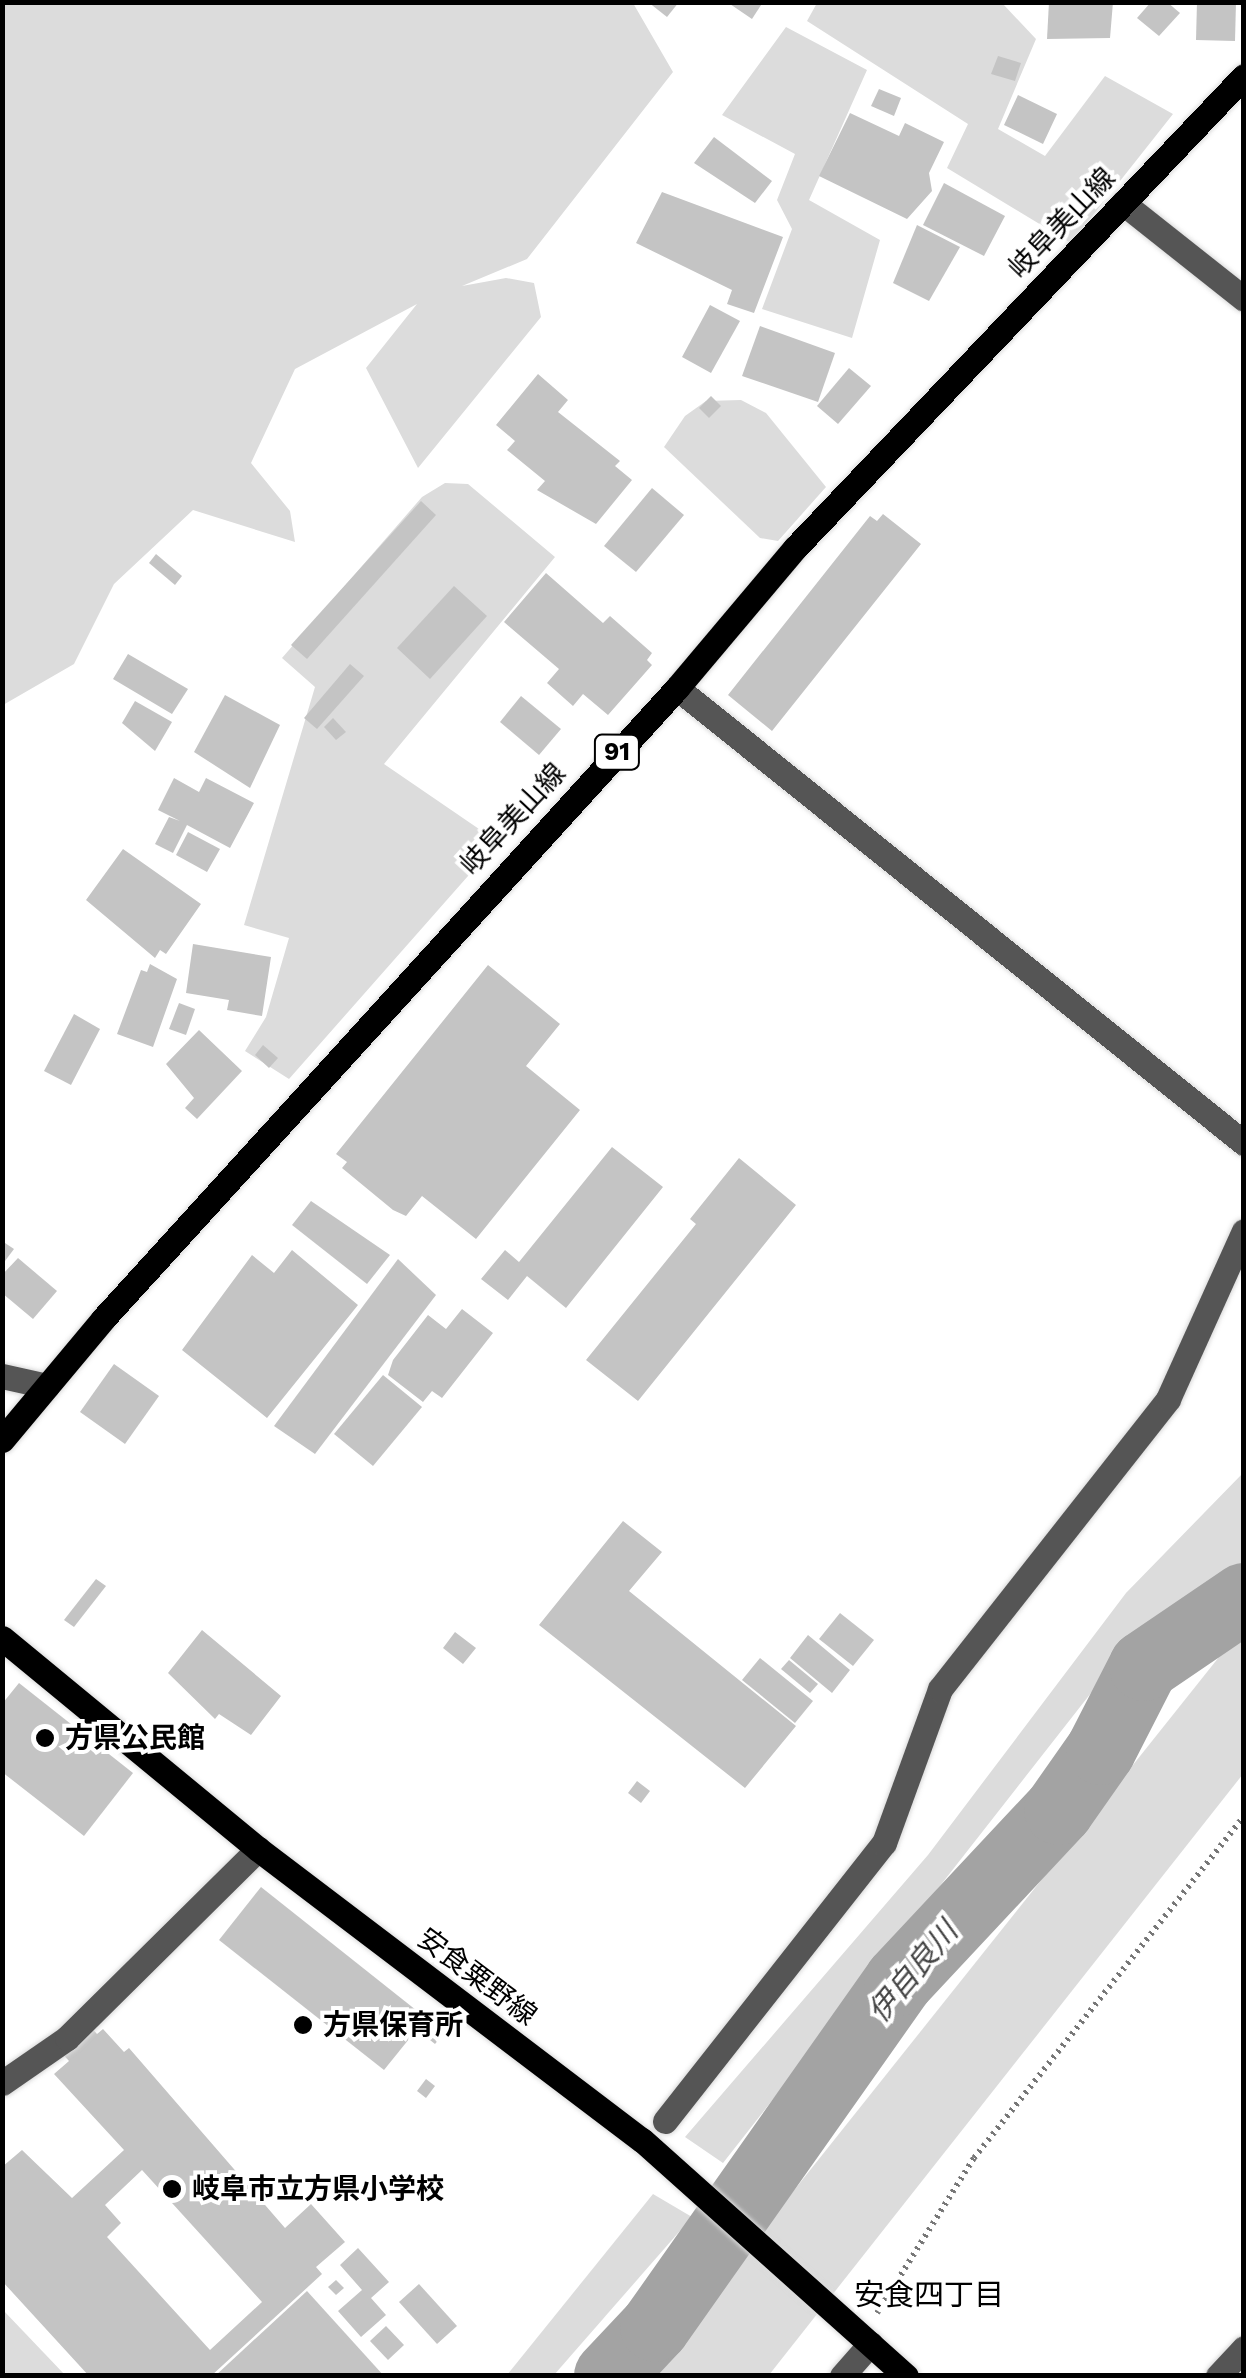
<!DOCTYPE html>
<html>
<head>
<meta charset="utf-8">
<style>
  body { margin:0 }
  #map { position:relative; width:1246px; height:2378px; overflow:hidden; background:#fff; font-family:"Work Sans","Noto Sans JP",sans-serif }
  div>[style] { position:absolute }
  .green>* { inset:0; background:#dcdcdc }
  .river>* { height:70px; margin:-35px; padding:0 35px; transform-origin:35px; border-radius:35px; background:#a3a3a3 }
  .building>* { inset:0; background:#c4c4c4 }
  .path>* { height:6px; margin-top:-3px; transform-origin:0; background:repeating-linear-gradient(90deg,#777 0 2.5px,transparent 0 7.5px) }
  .roads { filter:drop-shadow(0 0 2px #dbdbdb) drop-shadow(0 0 2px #dbdbdb) }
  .minor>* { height:25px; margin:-12.5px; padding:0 12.5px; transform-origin:12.5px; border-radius:12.5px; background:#555 }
  .major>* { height:25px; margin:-12.5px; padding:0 12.5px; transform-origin:12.5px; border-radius:12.5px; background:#000 }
  .dots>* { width:28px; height:28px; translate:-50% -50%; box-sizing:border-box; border:5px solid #fff; border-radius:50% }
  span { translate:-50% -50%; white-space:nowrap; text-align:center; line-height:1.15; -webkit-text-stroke:8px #fff; paint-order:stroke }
  .shield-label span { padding:2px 8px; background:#fff; border:2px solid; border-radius:8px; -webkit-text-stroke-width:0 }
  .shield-label { font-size:25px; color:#000; font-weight:700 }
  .street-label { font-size:28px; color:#000 }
  .poi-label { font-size:28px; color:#000; font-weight:700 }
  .left { translate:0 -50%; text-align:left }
  .water-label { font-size:30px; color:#444; font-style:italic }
  .neighbourhood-label { font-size:30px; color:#000 }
  .frame { position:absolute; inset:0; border:5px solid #000; pointer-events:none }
</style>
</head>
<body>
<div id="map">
  <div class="green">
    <div style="clip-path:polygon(3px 2px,633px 3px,673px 72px,527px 259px,462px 286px,506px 278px,534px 283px,541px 317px,418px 468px,366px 368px,417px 304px,295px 369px,251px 463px,290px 511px,295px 542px,193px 510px,114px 584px,74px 664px,3px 705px)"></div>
    <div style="clip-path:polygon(817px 3px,1003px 4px,1036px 39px,998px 129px,1045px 156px,1105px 76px,1173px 114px,1071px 243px,947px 168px,968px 124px,807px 21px)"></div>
    <div style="clip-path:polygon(786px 27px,867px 70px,809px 200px,880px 240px,852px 338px,762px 309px,792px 229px,777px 200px,795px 154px,722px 115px)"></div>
    <div style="clip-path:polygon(741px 400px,766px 413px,826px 487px,778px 541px,760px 538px,664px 447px,685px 416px,706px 401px)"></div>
    <div style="clip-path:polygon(445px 483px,468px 484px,555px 557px,384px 764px,498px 842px,289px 1079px,245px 1051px,266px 1017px,289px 938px,244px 925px,315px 687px,282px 658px,422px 497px)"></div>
    <div style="clip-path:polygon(1243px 1473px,1243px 1574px,1181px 1600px,1098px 1684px,723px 2163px,685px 2137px,928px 1855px,1126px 1593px)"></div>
    <div style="clip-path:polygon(1243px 1639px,1243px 1774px,769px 2375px,646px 2376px,1219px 1657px)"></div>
    <div style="clip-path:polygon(653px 2194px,692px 2217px,554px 2375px,507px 2375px)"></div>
    <div style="clip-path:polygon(2px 2310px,3px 2310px,65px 2375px,3px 2375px)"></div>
  </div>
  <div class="river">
    <div style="left:609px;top:2376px;width:67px;rotate:-46.8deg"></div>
    <div style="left:655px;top:2327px;width:423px;rotate:-54.8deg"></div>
    <div style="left:899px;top:1981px;width:234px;rotate:-46.9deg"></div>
    <div style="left:1059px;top:1810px;width:73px;rotate:-55deg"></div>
    <div style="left:1101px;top:1750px;width:94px;rotate:-62.9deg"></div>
    <div style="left:1144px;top:1666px;width:121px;rotate:-34.2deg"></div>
  </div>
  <div class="building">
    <div style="clip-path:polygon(648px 2px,679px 2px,667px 17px)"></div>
    <div style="clip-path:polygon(727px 2px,763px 2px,752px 19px)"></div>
    <div style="clip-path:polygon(1049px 2px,1113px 2px,1110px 38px,1047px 39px)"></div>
    <div style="clip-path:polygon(1151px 2px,1167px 2px,1180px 13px,1159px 36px,1137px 18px)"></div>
    <div style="clip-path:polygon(1197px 2px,1236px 2px,1235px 41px,1196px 40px)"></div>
    <div style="clip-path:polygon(998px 56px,1021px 63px,1015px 81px,991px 74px)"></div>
    <div style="clip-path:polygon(879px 89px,901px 98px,894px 116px,871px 106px)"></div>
    <div style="clip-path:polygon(1018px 95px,1057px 114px,1043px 144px,1004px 125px)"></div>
    <div style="clip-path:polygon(850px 113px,899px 136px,905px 123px,944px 142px,929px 173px,932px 191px,907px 219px,819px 176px)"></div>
    <div style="clip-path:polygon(714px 137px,772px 181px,755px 203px,694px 163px)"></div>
    <div style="clip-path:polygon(944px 183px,1005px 216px,984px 256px,923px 225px)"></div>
    <div style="clip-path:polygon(662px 192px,783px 237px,754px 313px,727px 304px,732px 290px,636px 243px)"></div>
    <div style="clip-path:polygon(917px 225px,960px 247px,929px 301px,893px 283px)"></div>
    <div style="clip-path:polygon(710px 305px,740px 321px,711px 373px,682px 357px)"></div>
    <div style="clip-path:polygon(760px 326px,835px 353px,818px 402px,742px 376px)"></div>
    <div style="clip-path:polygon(849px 368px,871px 386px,838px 424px,817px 406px)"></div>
    <div style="clip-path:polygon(538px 374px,568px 400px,558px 412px,620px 461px,615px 466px,632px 480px,596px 524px,537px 490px,545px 481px,507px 450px,515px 441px,496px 425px)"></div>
    <div style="clip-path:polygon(711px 396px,721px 406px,709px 418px,699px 408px)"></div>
    <div style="clip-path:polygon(652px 488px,684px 515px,636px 572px,604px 546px)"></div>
    <div style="clip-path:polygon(421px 501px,436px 515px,307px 659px,291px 645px)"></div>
    <div style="clip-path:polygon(883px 514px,921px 544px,772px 731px,728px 695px,870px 516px,877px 521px)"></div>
    <div style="clip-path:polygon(156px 554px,182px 576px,175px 585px,149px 563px)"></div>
    <div style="clip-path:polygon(546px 573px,603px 623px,610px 616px,652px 653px,647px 660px,652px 665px,608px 715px,583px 694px,573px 706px,547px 683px,559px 669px,504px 622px)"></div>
    <div style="clip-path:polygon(454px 586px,487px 616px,430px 679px,397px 648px)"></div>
    <div style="clip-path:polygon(128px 654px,188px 689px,172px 714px,113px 679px)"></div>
    <div style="clip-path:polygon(350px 664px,364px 676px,317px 729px,304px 718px)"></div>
    <div style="clip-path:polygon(225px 695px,280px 725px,250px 788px,194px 752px)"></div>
    <div style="clip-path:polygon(521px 696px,561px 729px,539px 755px,500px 722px)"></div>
    <div style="clip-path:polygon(135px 701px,172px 722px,155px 751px,122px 723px)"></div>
    <div style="clip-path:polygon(333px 718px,346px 732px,336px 740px,324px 727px)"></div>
    <div style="clip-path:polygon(174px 778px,199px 792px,206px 778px,254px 803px,230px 848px,187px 825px,173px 853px,155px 844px,169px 817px,180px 821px,158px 810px)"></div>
    <div style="clip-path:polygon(188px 832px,220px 849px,207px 872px,176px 855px)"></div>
    <div style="clip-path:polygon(123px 849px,201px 904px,166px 954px,160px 950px,155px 958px,86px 900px)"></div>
    <div style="clip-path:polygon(193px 944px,271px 957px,262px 1016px,227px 1010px,229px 1000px,186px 993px)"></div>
    <div style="clip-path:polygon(150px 964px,177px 979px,153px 1047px,117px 1034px,141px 970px,147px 972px)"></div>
    <div style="clip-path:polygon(488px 965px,560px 1024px,526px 1066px,580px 1110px,476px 1239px,422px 1196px,406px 1216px,393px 1210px,342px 1168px,347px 1162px,336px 1154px)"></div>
    <div style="clip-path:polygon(179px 1003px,195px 1009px,186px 1035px,169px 1029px)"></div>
    <div style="clip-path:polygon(74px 1014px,100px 1029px,71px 1085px,44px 1071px)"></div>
    <div style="clip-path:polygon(199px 1030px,242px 1071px,197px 1119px,185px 1108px,194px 1098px,166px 1064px)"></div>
    <div style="clip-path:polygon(263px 1045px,278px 1058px,269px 1068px,255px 1055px)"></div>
    <div style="clip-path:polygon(612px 1147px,663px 1187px,566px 1308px,527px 1276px,508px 1300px,481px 1279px,505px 1250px,519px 1262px)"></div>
    <div style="clip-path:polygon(739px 1158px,796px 1205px,638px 1401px,586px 1360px,696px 1224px,690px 1219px)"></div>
    <div style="clip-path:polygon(311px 1201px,390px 1255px,367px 1284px,292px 1225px)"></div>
    <div style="clip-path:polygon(2px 1241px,14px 1249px,2px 1265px)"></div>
    <div style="clip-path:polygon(292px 1250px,358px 1305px,267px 1418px,182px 1350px,252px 1255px,274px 1273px)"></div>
    <div style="clip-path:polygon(18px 1258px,57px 1291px,33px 1319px,2px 1293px,2px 1275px)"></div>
    <div style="clip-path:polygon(398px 1259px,436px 1295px,315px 1454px,274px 1426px)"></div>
    <div style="clip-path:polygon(462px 1309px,493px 1333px,442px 1398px,432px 1391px,423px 1402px,388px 1375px,393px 1360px,428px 1315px,446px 1329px)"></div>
    <div style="clip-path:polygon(114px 1364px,159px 1396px,125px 1444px,80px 1412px)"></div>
    <div style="clip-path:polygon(383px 1375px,422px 1407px,373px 1466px,334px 1434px)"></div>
    <div style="clip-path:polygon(623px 1521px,662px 1552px,629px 1591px,796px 1726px,745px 1788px,539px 1625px)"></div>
    <div style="clip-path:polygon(96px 1579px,106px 1586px,74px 1627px,64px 1620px)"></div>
    <div style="clip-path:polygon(840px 1613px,874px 1640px,853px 1666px,819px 1639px)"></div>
    <div style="clip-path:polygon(202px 1630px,281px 1696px,251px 1735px,219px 1714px,215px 1719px,168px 1673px)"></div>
    <div style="clip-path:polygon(455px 1632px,476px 1648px,463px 1664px,443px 1648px)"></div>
    <div style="clip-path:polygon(808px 1635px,850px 1670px,832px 1693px,790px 1658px)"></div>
    <div style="clip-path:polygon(760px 1658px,813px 1701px,795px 1723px,742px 1680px)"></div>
    <div style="clip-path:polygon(789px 1660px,818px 1684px,810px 1693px,781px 1669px)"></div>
    <div style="clip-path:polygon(19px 1683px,133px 1773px,84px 1836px,2px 1772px,2px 1704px)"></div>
    <div style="clip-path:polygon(637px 1781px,650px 1791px,641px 1803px,628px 1793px)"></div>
    <div style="clip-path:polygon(261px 1887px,426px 2018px,384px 2070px,219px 1940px)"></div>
    <div style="clip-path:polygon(439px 2018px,450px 2026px,435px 2044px,425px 2036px)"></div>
    <div style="clip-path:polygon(evenodd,88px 2024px,97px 2034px,103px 2029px,124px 2052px,129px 2048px,285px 2228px,311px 2204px,345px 2242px,316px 2267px,322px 2274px,211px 2376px,89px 2376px,2px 2281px,2px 2167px,22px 2150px,72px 2198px,124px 2150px,54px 2074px,69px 2061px,59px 2050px,88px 2024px,142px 2170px,262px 2302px,210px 2350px,107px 2237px,121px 2223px,105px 2205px,142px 2170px)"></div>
    <div style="clip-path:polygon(426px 2079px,435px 2086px,426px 2098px,417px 2091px)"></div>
    <div style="clip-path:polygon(358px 2248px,389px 2282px,371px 2298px,386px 2315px,361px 2337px,338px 2311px,362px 2290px,340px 2265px)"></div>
    <div style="clip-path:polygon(336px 2280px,344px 2288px,336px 2295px,328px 2287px)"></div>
    <div style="clip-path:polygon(419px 2284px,457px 2326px,437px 2344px,399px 2302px)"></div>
    <div style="clip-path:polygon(307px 2291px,384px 2376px,215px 2376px)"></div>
    <div style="clip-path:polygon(386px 2326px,404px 2345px,388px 2360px,370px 2341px)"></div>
  </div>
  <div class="path">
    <div style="left:877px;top:2313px;width:183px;rotate:-58deg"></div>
    <div style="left:974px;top:2158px;width:436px;rotate:-51.7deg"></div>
  </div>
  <div class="roads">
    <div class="minor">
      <div style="left:1123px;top:203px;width:154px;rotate:38.4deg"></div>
      <div style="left:677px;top:688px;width:727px;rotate:38.75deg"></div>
      <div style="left:2px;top:1376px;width:46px;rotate:12.5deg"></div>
      <div style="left:2px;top:2083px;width:79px;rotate:-34.7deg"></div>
      <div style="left:67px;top:2038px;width:269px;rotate:-44.7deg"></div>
      <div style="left:665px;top:2121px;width:354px;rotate:-51.8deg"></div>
      <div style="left:884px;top:1843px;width:164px;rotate:-70deg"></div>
      <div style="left:940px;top:1689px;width:369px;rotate:-51.8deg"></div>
      <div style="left:1168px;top:1399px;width:184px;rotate:-65.7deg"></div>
      <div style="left:842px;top:2376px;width:43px;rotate:-48.8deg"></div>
      <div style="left:1218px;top:2376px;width:38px;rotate:-47deg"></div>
    </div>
    <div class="major">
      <div style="left:2px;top:1440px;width:158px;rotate:-50.1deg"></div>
      <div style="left:103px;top:1319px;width:853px;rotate:-47.71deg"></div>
      <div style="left:677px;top:688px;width:183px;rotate:-49.9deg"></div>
      <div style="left:795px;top:548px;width:651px;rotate:-46.43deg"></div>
      <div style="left:2px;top:1638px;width:332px;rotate:39.5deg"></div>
      <div style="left:258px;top:1849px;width:482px;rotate:37.2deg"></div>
      <div style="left:642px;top:2140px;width:354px;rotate:41.8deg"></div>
    </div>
  </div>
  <div class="dots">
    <div style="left:45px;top:1738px;background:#000"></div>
    <div style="left:303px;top:2025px;background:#000"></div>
    <div style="left:172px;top:2189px;background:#000"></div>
  </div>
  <div class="shield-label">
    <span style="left:617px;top:752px">91</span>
  </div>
  <div class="street-label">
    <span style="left:1062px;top:223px;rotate:-46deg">岐阜美山線</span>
    <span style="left:513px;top:819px;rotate:-47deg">岐阜美山線</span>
    <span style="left:477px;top:1977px;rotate:37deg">安食粟野線</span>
  </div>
  <div class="poi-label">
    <span class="left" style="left:65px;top:1738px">方県公民館</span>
    <span class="left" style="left:323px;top:2025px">方県保育所</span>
    <span class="left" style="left:192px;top:2189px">岐阜市立方県小学校</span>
  </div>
  <div class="water-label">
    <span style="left:913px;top:1972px;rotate:-50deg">伊自良川</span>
  </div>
  <div class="neighbourhood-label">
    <span style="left:929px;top:2295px">安食四丁目</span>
  </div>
  <div class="frame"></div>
</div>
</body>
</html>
